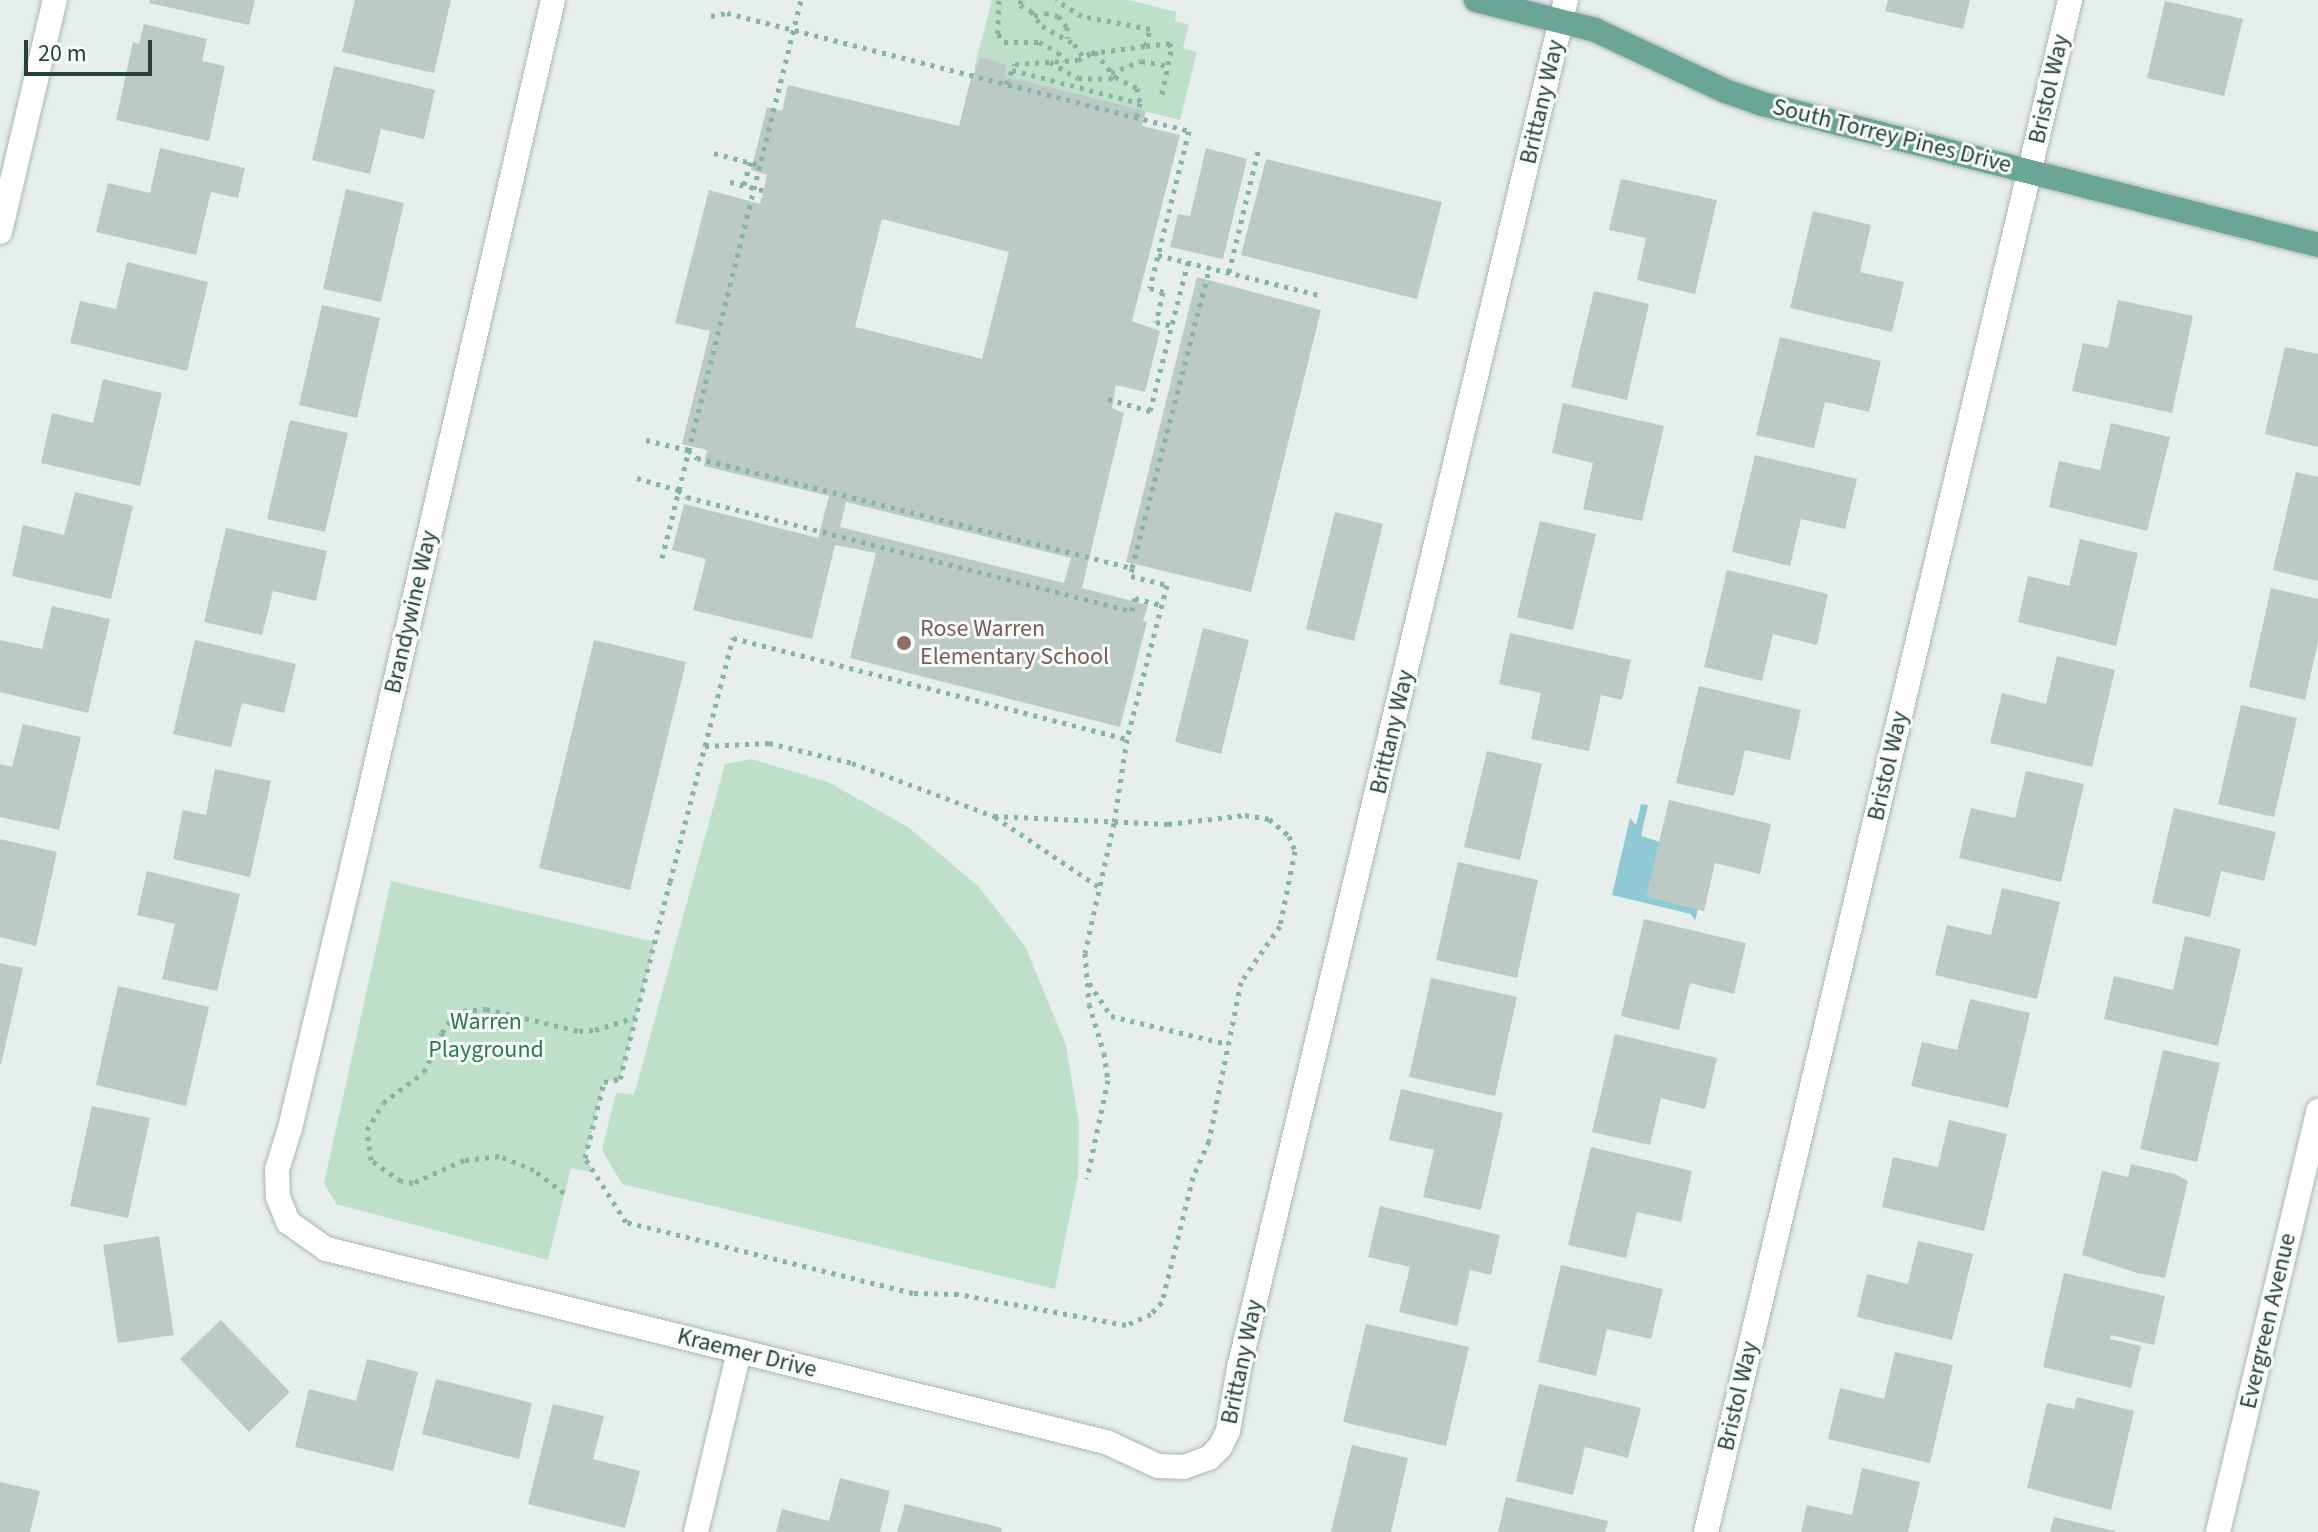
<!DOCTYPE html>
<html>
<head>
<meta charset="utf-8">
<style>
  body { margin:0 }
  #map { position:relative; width:2318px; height:1532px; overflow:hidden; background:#e6efeb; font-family:"Source Sans 3",sans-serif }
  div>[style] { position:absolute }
  .green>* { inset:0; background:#bfe0c8 }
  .water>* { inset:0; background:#8ec9d4 }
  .building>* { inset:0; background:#bbcac4 }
  .path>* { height:5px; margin-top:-2.5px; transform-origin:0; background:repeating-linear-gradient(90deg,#86b3a5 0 4px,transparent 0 10px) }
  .roads { filter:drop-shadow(0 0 2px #a8b8b2) drop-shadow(0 0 2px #a8b8b2) }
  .minor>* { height:24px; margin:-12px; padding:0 12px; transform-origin:12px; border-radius:12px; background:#fff }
  .major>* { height:24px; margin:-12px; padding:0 12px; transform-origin:12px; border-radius:12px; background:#6aa596 }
  .dots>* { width:22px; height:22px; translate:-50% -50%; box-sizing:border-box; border:4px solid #f7fbf9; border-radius:50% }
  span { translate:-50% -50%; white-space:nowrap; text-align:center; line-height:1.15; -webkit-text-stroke:6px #f7fbf9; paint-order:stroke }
  .street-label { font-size:24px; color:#24423a }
  .education-label { font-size:24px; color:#785e54 }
  .left { translate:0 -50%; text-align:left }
  .park-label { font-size:24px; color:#2d7a4b }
  .scale { position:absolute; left:24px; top:40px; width:128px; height:36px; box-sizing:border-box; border:4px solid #24423a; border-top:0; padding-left:10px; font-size:24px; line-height:28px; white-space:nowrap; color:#24423a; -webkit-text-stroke:6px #f7fbf9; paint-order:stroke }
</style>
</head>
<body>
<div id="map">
  <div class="green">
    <div style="clip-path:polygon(992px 0,1129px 0,1176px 12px,1175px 21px,1189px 25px,1183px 48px,1197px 52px,1180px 120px,974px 69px)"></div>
    <div style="clip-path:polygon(751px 759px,828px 782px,908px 827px,978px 886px,1025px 946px,1066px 1045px,1079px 1123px,1078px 1176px,1055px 1289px,622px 1184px,602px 1150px,616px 1093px,634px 1095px,725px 764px)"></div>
    <div style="clip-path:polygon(391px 881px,655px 942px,620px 1079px,604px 1082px,585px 1158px,595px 1173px,571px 1168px,548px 1260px,336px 1204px,324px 1183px)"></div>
  </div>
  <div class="water">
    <div style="clip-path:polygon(1641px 804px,1648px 805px,1641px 836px,1660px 842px,1698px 909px,1695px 921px,1691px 914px,1612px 895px,1630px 818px,1636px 825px)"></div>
  </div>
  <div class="building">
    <div style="clip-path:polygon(150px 0,255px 0,249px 25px,149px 3px)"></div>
    <div style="clip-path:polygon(355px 0,451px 0,434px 73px,342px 52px)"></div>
    <div style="clip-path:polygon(1888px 0,1970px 0,1963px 29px,1885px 11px)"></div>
    <div style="clip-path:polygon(2165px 1px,2243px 19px,2224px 96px,2147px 78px)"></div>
    <div style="clip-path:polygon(144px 24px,207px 39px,202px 61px,225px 66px,209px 141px,116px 120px,133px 42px,139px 44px)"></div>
    <div style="clip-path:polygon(evenodd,981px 57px,1007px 65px,1004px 76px,1146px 111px,1142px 126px,1180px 135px,1132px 321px,1160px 331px,1145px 392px,1116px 385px,1112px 408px,1124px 413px,1082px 588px,1148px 605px,1143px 621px,1147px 622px,1120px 727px,850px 658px,876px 553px,835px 545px,812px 639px,693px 610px,706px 559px,672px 550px,684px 504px,818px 538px,829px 496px,704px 466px,707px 450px,682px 444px,710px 331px,675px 323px,709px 190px,760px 204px,767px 175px,751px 170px,767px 107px,782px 111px,788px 85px,959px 126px,970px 82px,981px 57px,882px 219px,1009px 252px,982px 359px,855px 327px,882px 219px,981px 57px,846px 502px,1071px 558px,1064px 583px,840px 527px,846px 502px)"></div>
    <div style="clip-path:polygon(334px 66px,435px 90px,424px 139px,381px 129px,370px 174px,312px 160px)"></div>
    <div style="clip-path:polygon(160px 148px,245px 168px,238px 198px,211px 192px,196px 255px,96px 232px,108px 183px,150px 193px)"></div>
    <div style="clip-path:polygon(1206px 148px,1247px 159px,1223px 259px,1170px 247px,1178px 214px,1190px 216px)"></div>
    <div style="clip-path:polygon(1266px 159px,1442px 202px,1417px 299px,1241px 255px)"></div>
    <div style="clip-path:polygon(1621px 179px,1717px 200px,1695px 294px,1637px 280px,1646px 238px,1609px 230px)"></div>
    <div style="clip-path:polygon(346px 189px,404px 203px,381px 302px,323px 289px)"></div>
    <div style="clip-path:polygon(1813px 211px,1871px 225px,1860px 272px,1904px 282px,1892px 332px,1790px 308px)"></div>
    <div style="clip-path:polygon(127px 262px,208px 282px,187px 371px,70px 343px,80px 301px,116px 309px)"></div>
    <div style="clip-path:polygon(1197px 277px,1321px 310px,1251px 592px,1126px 562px)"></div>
    <div style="clip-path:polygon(1594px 291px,1649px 304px,1627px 400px,1571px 387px)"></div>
    <div style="clip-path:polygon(2118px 300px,2193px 316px,2172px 413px,2072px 391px,2083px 343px,2108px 348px)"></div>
    <div style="clip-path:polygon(322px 305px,380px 318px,357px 418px,299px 405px)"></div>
    <div style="clip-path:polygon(1780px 337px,1881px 361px,1869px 412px,1825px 402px,1814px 448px,1756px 435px)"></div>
    <div style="clip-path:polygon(2285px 347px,2318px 354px,2318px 447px,2265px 434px)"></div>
    <div style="clip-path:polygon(103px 379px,162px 393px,140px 486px,41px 463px,52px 413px,93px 423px)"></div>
    <div style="clip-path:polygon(1563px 403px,1664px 426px,1642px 521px,1583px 509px,1593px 463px,1552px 453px)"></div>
    <div style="clip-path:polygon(290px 420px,348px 433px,325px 532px,267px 519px)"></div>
    <div style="clip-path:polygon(2111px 423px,2170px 437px,2147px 531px,2049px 507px,2059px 461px,2100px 470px)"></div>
    <div style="clip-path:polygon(1755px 455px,1857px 479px,1845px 529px,1801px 519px,1790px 566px,1732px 552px)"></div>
    <div style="clip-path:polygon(2296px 472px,2318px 477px,2318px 581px,2273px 570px)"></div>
    <div style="clip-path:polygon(75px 492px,133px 506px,111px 599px,12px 576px,23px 525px,64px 535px)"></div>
    <div style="clip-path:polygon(1335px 512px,1383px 524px,1354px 641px,1306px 629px)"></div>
    <div style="clip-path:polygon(1540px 521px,1596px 534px,1573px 630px,1517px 617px)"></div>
    <div style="clip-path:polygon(226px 528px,327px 551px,316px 601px,273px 591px,262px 635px,204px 622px)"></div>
    <div style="clip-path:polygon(2080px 539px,2138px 553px,2116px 646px,2018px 622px,2028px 576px,2069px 586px)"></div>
    <div style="clip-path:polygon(1727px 570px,1828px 594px,1817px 645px,1773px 634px,1762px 681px,1704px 667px)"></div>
    <div style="clip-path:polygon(2271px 588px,2318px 599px,2318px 642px,2305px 700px,2249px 687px)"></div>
    <div style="clip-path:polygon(52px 606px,110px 619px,88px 713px,0 692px,0 640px,42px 649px)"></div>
    <div style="clip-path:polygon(1203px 628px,1249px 640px,1221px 754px,1175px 742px)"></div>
    <div style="clip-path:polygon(1510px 633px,1631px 660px,1622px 700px,1601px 695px,1589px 751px,1531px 739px,1541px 693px,1499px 684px)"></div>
    <div style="clip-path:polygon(195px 640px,296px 664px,284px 713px,242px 703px,231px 747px,173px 734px)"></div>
    <div style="clip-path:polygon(594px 640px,686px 662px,630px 890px,539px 868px)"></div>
    <div style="clip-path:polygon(2057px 656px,2115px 670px,2092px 767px,1990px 743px,2002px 693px,2046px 704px)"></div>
    <div style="clip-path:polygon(1699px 686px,1801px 710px,1790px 760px,1745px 750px,1734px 796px,1676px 783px)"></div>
    <div style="clip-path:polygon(2241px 705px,2297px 718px,2274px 817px,2218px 804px)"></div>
    <div style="clip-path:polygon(23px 724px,81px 737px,59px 830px,0 817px,0 764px,12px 767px)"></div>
    <div style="clip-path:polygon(1487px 751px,1542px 764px,1520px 860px,1464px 847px)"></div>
    <div style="clip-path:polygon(215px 769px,271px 781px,250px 877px,173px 859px,183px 810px,206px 815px)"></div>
    <div style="clip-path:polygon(2026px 771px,2084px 784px,2061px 882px,1959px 858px,1971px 808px,2015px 818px)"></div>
    <div style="clip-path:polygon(1669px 800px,1771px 824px,1760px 874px,1715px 863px,1704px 911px,1646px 897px)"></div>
    <div style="clip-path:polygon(2174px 808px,2276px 832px,2264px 881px,2221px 871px,2210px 917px,2152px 903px)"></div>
    <div style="clip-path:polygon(0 839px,57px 852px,36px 946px,0 937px)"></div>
    <div style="clip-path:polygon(1458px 862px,1538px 880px,1517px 978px,1436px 960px)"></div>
    <div style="clip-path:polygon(147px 871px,240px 894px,217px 991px,162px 979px,175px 924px,137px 915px)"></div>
    <div style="clip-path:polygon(2002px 888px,2060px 902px,2037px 999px,1935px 975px,1947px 925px,1991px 935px)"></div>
    <div style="clip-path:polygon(1644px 919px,1746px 943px,1734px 994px,1690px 983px,1679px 1030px,1621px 1016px)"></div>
    <div style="clip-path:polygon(2185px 936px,2241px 949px,2218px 1046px,2104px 1019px,2114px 976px,2173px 990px)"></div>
    <div style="clip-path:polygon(0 963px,23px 968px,1px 1064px,0 1064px)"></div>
    <div style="clip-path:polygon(1431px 978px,1517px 997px,1495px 1096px,1409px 1077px)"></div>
    <div style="clip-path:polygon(118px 986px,209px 1007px,186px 1106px,96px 1085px)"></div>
    <div style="clip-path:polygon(1970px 999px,2030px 1013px,2008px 1108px,1911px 1086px,1922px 1042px,1957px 1050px)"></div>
    <div style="clip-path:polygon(1615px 1034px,1717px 1058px,1705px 1109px,1661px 1098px,1650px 1145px,1592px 1132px)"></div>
    <div style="clip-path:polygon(2163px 1050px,2220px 1063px,2197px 1162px,2140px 1149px)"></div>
    <div style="clip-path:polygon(1401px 1089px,1503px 1113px,1481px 1210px,1423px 1197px,1434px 1150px,1389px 1140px)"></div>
    <div style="clip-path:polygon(92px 1106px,150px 1118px,128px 1218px,70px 1206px)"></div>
    <div style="clip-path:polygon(1949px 1120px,2007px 1134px,1984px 1231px,1882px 1207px,1893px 1157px,1938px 1167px)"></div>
    <div style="clip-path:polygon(1591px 1147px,1692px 1171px,1681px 1222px,1637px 1212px,1626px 1258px,1568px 1245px)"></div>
    <div style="clip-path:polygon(2131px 1164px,2175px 1174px,2188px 1181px,2165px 1278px,2137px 1273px,2082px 1255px,2102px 1171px,2128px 1177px)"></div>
    <div style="clip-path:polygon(1380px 1206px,1500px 1235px,1491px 1275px,1470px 1270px,1457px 1326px,1399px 1312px,1410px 1267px,1368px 1257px)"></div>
    <div style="clip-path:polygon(159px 1236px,174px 1335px,118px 1343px,103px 1245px)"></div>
    <div style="clip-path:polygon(1918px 1241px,1973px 1254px,1952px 1340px,1857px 1317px,1867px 1274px,1908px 1284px)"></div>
    <div style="clip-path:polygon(1561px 1265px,1663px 1289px,1651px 1339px,1607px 1329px,1596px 1376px,1538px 1362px)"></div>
    <div style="clip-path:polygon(2064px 1273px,2165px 1296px,2154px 1345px,2111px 1335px,2110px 1339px,2141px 1346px,2131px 1388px,2043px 1367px)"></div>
    <div style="clip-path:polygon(221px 1320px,290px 1392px,249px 1432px,180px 1359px)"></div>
    <div style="clip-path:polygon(1366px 1324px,1469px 1347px,1446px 1446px,1343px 1422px)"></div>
    <div style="clip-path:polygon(1895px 1352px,1953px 1365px,1930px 1463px,1828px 1439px,1840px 1388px,1884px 1399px)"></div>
    <div style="clip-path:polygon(367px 1359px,418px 1372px,393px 1471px,295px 1447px,309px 1389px,356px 1401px)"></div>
    <div style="clip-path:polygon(436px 1379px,532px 1403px,519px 1459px,422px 1434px)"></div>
    <div style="clip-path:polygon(1539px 1384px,1641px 1408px,1628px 1458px,1585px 1447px,1573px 1495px,1516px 1481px)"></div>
    <div style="clip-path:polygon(2077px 1397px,2134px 1411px,2111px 1510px,2027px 1488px,2047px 1403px,2074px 1409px)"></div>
    <div style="clip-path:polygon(553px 1404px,604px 1416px,593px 1459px,640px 1471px,625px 1528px,528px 1504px)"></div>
    <div style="clip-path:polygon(1352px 1445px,1408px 1458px,1391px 1532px,1331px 1532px)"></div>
    <div style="clip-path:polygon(1862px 1468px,1920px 1482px,1908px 1532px,1801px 1532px,1807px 1505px,1852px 1515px)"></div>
    <div style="clip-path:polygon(840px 1478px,890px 1491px,880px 1532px,776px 1532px,782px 1509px,829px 1521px)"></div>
    <div style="clip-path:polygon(0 1482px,40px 1491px,30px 1532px,0 1532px)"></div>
    <div style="clip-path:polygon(1506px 1497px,1608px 1521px,1605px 1532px,1498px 1532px)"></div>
    <div style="clip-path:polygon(905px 1504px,1002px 1528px,1001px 1532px,897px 1532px)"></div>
    <div style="clip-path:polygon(2054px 1517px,2115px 1531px,2115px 1532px,2050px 1532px)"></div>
  </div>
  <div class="path">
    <div style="left:999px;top:0;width:34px;rotate:92deg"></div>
    <div style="left:998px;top:34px;width:10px;rotate:53deg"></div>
    <div style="left:1004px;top:42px;width:35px"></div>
    <div style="left:1039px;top:42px;width:21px;rotate:28deg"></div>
    <div style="left:1058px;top:52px;width:11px;rotate:56deg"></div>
    <div style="left:1021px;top:0;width:5px;rotate:101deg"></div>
    <div style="left:1020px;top:5px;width:13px;rotate:29deg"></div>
    <div style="left:1031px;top:11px;width:19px;rotate:54deg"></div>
    <div style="left:1042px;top:26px;width:37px;rotate:29deg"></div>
    <div style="left:1074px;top:44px;width:16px;rotate:55deg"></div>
    <div style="left:711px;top:16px;width:16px;rotate:-11deg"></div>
    <div style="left:727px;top:13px;width:477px;rotate:14.3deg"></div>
    <div style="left:1189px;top:131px;width:162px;rotate:104deg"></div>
    <div style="left:1150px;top:288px;width:14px;rotate:17deg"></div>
    <div style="left:1163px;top:292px;width:31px;rotate:103deg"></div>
    <div style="left:1156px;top:322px;width:17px;rotate:13deg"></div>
    <div style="left:1034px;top:16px;width:11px;rotate:-15deg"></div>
    <div style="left:1045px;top:13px;width:13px;rotate:13deg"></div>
    <div style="left:1058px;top:16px;width:14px;rotate:51deg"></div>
    <div style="left:1067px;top:27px;width:11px;rotate:90deg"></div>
    <div style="left:1146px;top:46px;width:24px;rotate:-7deg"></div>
    <div style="left:1170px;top:43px;width:8px;rotate:83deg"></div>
    <div style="left:1171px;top:51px;width:48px;rotate:102deg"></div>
    <div style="left:1095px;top:52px;width:32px;rotate:51deg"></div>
    <div style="left:1115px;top:77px;width:25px;rotate:27deg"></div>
    <div style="left:1137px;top:88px;width:15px;rotate:79deg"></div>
    <div style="left:1140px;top:103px;width:14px;rotate:102deg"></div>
    <div style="left:1050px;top:62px;width:32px;rotate:30deg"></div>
    <div style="left:1078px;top:78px;width:31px;rotate:2deg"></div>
    <div style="left:1109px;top:79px;width:7px;rotate:-27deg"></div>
    <div style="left:1012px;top:70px;width:132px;rotate:14.5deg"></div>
    <div style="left:1111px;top:73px;width:32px;rotate:-22deg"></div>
    <div style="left:1141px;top:61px;width:28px;rotate:10deg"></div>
    <div style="left:1006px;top:84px;width:22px;rotate:-66deg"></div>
    <div style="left:1015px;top:64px;width:63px;rotate:-3.6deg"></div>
    <div style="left:1078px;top:60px;width:15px;rotate:-28deg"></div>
    <div style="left:1091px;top:53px;width:55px;rotate:-7.3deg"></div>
    <div style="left:1146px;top:46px;width:17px;rotate:-77deg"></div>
    <div style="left:1150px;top:29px;width:69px;rotate:-169.2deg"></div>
    <div style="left:1082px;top:16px;width:31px;rotate:-149deg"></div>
    <div style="left:714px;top:153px;width:47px;rotate:14.9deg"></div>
    <div style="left:730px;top:182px;width:34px;rotate:14deg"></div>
    <div style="left:744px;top:185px;width:24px;rotate:-75deg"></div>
    <div style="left:1158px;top:255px;width:165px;rotate:14deg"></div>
    <div style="left:1229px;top:272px;width:129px;rotate:-76.5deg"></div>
    <div style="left:1108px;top:399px;width:44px;rotate:15.9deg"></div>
    <div style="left:1150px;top:411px;width:154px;rotate:-75.7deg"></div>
    <div style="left:646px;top:440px;width:43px;rotate:13.4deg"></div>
    <div style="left:688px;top:450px;width:12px;rotate:42deg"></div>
    <div style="left:697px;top:458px;width:449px;rotate:14.2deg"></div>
    <div style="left:1132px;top:568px;width:8px;rotate:97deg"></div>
    <div style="left:1131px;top:576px;width:37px;rotate:14deg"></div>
    <div style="left:1167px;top:585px;width:159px;rotate:104.6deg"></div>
    <div style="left:1127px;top:739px;width:85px;rotate:98.8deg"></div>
    <div style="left:1114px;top:823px;width:133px;rotate:102.6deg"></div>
    <div style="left:1085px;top:953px;width:51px;rotate:85.5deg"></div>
    <div style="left:1089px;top:1004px;width:51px;rotate:73deg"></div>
    <div style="left:1104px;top:1053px;width:27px;rotate:82deg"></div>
    <div style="left:1108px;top:1080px;width:101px;rotate:102deg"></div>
    <div style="left:637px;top:478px;width:43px;rotate:16.3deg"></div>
    <div style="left:678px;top:490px;width:11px;rotate:38deg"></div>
    <div style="left:687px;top:497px;width:459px;rotate:14.4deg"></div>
    <div style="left:1132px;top:611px;width:13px;rotate:-77deg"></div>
    <div style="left:1135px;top:598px;width:27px;rotate:15deg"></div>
    <div style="left:662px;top:558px;width:575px;rotate:-76.01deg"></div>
    <div style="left:1132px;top:568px;width:311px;rotate:-75.5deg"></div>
    <div style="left:705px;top:746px;width:64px;rotate:-2.7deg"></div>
    <div style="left:769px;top:743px;width:85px;rotate:13.5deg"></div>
    <div style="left:852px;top:763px;width:152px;rotate:20.5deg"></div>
    <div style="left:994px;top:816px;width:174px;rotate:2.6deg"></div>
    <div style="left:1168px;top:824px;width:78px;rotate:-6.7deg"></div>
    <div style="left:1245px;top:815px;width:24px;rotate:9deg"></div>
    <div style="left:1269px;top:819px;width:26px;rotate:40deg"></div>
    <div style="left:1289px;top:836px;width:16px;rotate:68deg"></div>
    <div style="left:1295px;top:851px;width:76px;rotate:101.3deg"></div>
    <div style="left:1280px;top:926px;width:68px;rotate:124.9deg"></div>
    <div style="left:1241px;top:982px;width:162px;rotate:101.4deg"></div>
    <div style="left:1209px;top:1141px;width:39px;rotate:114deg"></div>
    <div style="left:1193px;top:1177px;width:129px;rotate:103.9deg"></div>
    <div style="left:1162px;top:1302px;width:16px;rotate:133deg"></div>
    <div style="left:1151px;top:1314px;width:27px;rotate:156deg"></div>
    <div style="left:1126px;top:1325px;width:171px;rotate:-169.5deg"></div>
    <div style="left:958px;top:1294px;width:45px;rotate:-178.7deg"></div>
    <div style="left:913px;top:1293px;width:296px;rotate:-166.1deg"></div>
    <div style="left:626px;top:1222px;width:76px;rotate:-122.6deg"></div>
    <div style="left:585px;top:1158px;width:78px;rotate:-76deg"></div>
    <div style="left:604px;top:1082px;width:16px;rotate:-11deg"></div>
    <div style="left:620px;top:1079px;width:203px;rotate:-75.8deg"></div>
    <div style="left:670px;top:882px;width:140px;rotate:-75.6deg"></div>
    <div style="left:705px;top:746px;width:112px;rotate:-75.5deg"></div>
    <div style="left:733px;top:638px;width:407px;rotate:14.4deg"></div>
    <div style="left:995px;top:817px;width:125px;rotate:33.9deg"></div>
    <div style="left:1089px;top:983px;width:40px;rotate:56deg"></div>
    <div style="left:1111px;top:1016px;width:120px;rotate:13.5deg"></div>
    <div style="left:564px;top:1193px;width:38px;rotate:-143deg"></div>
    <div style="left:534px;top:1170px;width:38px;rotate:-158deg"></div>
    <div style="left:499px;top:1156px;width:35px;rotate:173deg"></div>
    <div style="left:464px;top:1160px;width:56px;rotate:155.7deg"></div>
    <div style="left:413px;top:1183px;width:12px;rotate:-171deg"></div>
    <div style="left:401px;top:1181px;width:37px;rotate:-145deg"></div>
    <div style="left:371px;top:1160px;width:30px;rotate:-98deg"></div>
    <div style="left:367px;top:1130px;width:31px;rotate:-59deg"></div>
    <div style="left:383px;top:1103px;width:51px;rotate:-37.1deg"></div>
    <div style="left:424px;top:1072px;width:43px;rotate:-65.2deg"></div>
    <div style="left:442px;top:1033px;width:18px;rotate:-56deg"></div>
    <div style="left:452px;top:1018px;width:13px;rotate:-32deg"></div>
    <div style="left:463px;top:1011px;width:23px;rotate:-5deg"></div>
    <div style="left:486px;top:1009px;width:96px;rotate:13.3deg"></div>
    <div style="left:579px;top:1031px;width:16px;rotate:-4deg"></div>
    <div style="left:595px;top:1030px;width:42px;rotate:-18deg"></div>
  </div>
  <div class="roads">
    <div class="minor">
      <div style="left:553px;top:0;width:869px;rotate:103.03deg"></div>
      <div style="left:357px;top:847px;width:289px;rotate:103.4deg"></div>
      <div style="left:290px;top:1128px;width:44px;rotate:107.2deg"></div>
      <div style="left:277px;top:1170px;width:27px;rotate:88deg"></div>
      <div style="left:278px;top:1197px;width:27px;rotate:68deg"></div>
      <div style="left:288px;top:1222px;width:47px;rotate:35.4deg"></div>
      <div style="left:326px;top:1249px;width:804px;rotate:13.9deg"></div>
      <div style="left:1106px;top:1442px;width:57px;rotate:24.8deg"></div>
      <div style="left:1158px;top:1466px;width:26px;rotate:2deg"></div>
      <div style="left:1184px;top:1467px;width:27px;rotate:-20deg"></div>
      <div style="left:1209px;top:1458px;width:16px;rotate:-45deg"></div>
      <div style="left:1220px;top:1447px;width:18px;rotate:-63deg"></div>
      <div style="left:1228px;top:1431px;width:64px;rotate:-80.1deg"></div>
      <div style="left:1239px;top:1368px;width:1407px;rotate:-76.56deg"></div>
      <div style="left:0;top:232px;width:238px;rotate:-76.7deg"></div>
      <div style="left:696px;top:1532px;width:186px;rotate:-76.6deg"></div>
      <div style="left:1706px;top:1532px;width:1575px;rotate:-76.63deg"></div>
      <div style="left:2218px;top:1532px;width:433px;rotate:-76.6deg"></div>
    </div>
    <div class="major">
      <div style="left:1476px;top:0;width:123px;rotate:14.1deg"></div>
      <div style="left:1595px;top:30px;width:144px;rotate:25.1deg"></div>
      <div style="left:1725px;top:91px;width:36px;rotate:19deg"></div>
      <div style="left:1759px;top:103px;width:577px;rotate:14.25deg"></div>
    </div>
  </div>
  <div class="dots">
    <div style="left:904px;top:643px;background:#8d6e63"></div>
  </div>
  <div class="street-label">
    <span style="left:2049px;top:89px;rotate:-77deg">Bristol Way</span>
    <span style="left:1542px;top:102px;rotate:-77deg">Brittany Way</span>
    <span style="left:1892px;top:136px;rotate:14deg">South Torrey Pines Drive</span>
    <span style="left:411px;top:612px;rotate:-77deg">Brandywine Way</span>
    <span style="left:1392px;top:732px;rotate:-77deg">Brittany Way</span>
    <span style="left:1888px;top:766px;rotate:-77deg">Bristol Way</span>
    <span style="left:2268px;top:1321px;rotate:-77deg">Evergreen Avenue</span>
    <span style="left:747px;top:1353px;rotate:14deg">Kraemer Drive</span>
    <span style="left:1242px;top:1362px;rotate:-78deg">Brittany Way</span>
    <span style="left:1738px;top:1396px;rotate:-77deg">Bristol Way</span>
  </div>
  <div class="education-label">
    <span class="left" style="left:920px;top:643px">Rose Warren<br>Elementary School</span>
  </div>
  <div class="park-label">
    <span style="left:486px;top:1036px">Warren<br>Playground</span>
  </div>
  <div class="scale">20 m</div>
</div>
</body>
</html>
